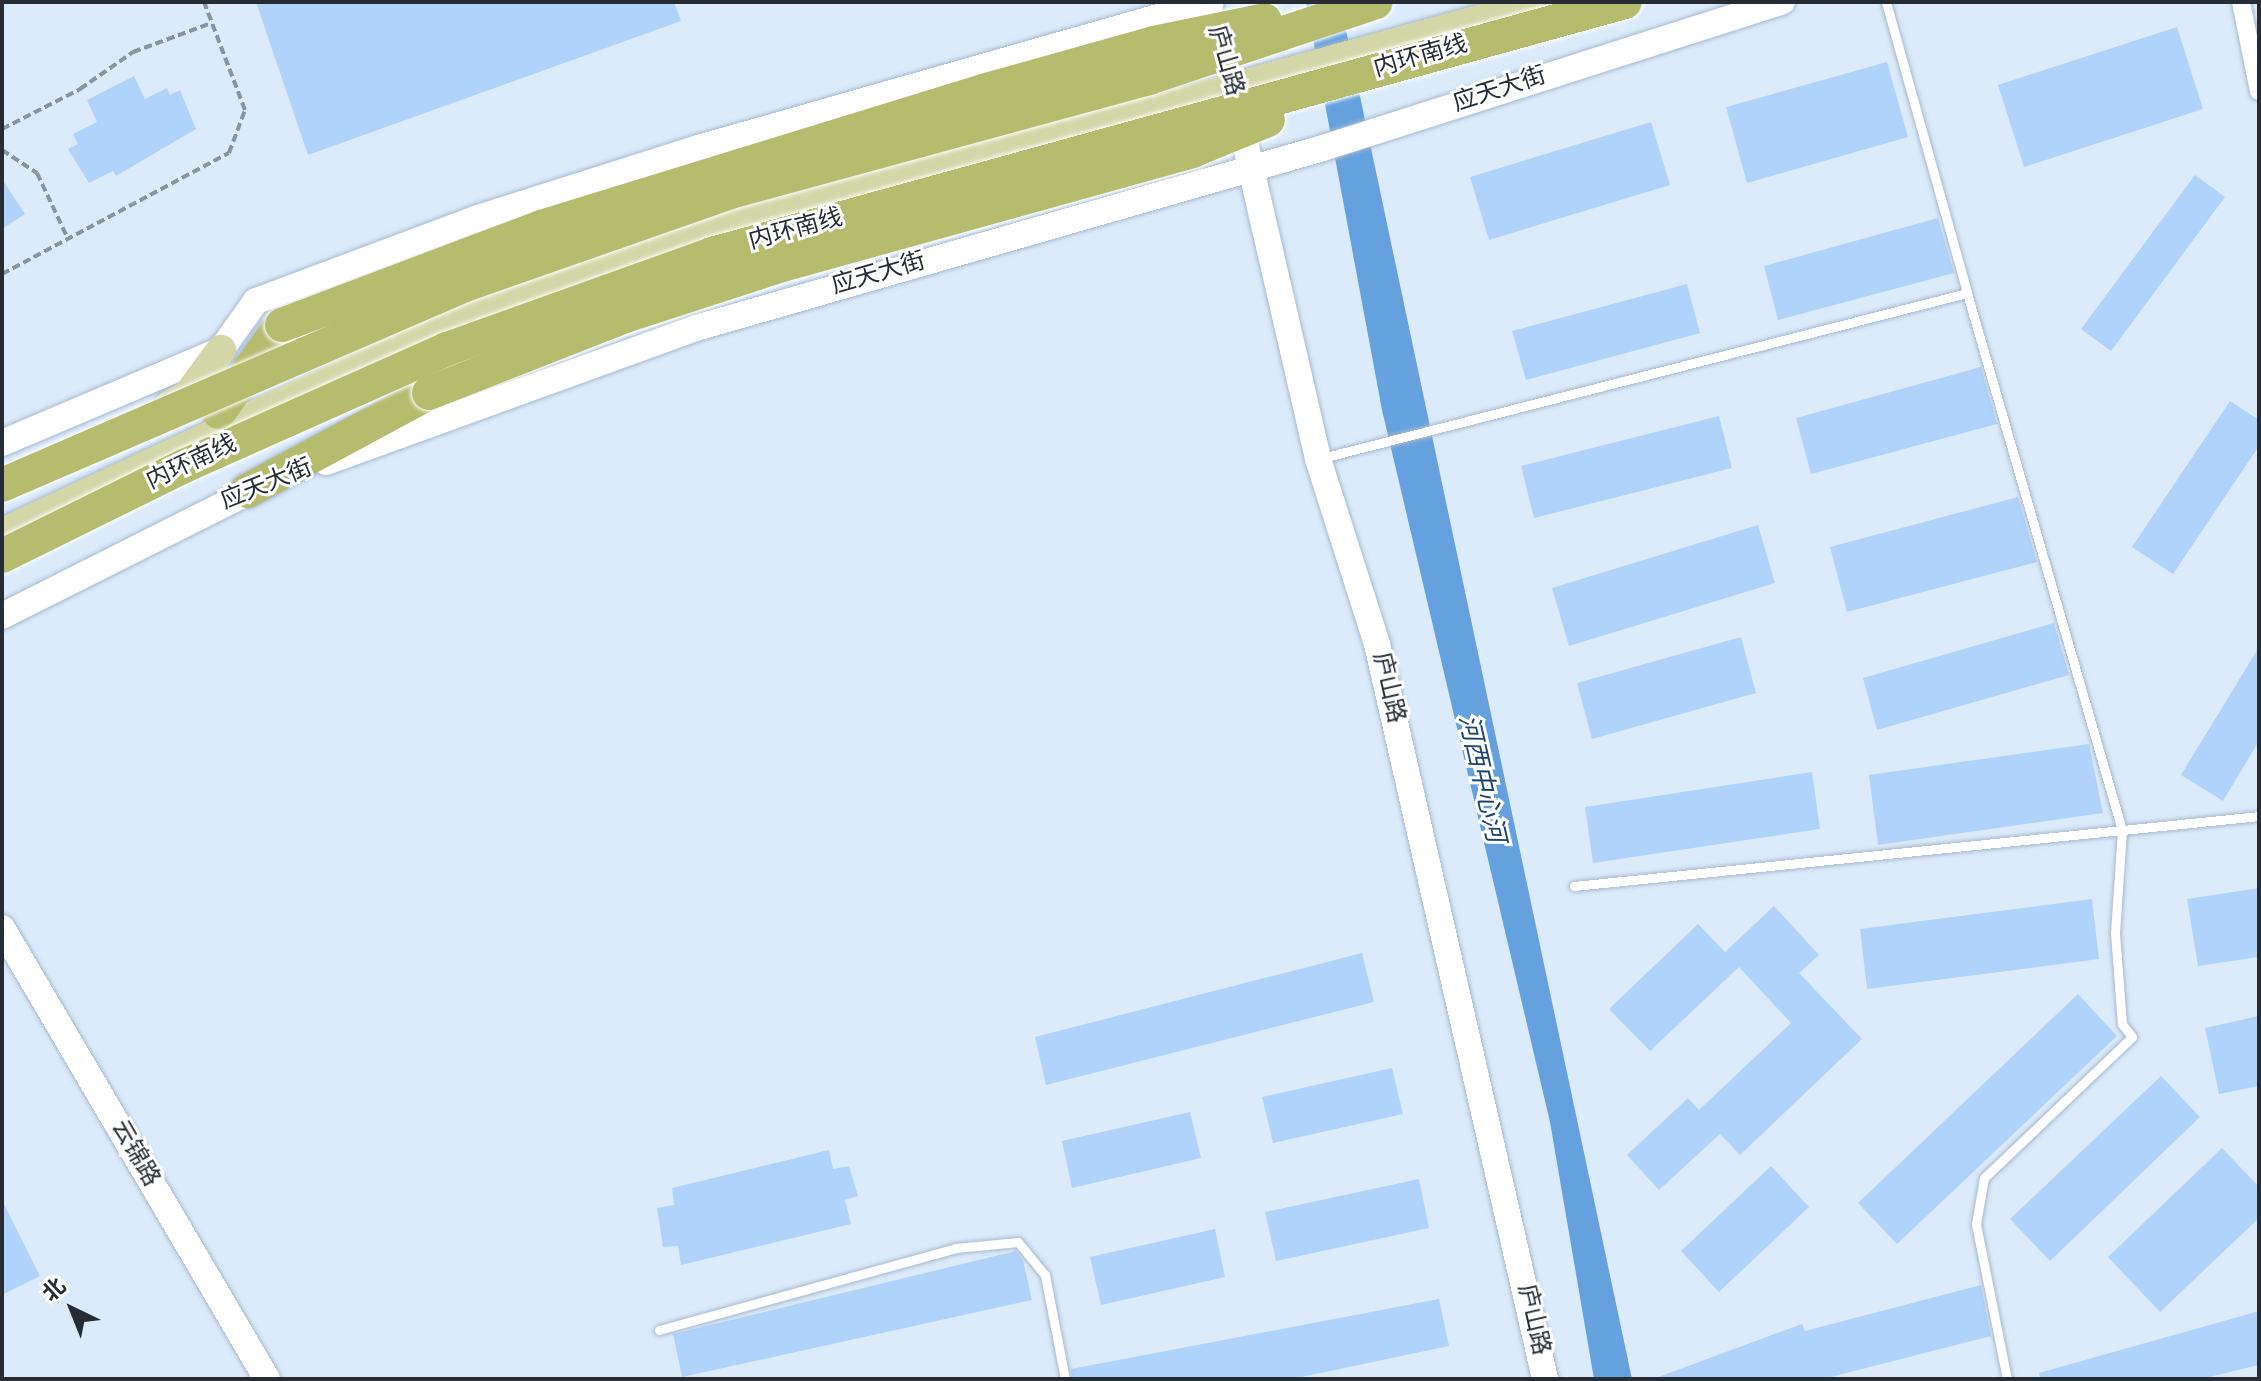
<!DOCTYPE html>
<html>
<head>
<meta charset="utf-8">
<style>
  body { margin:0 }
  #map { position:relative; width:2261px; height:1381px; overflow:hidden; background:#dcebfc; font-family:Overpass,"Noto Sans SC",sans-serif }
  div>[style] { position:absolute }
  .water>* { inset:0; background:#65a1df }
  .building>* { inset:0; background:#afd3fa }
  .path>* { height:4px; margin-top:-2px; transform-origin:0; background:repeating-linear-gradient(90deg,#8994a1 0 8px,transparent 0 12px) }
  .roads { filter:drop-shadow(0 0 2px #a8bace) drop-shadow(0 0 2px #a8bace) }
  .lane>* { height:9px; margin:-4.5px; padding:0 4.5px; transform-origin:4.5px; border-radius:4.5px; background:#fff }
  .street>* { height:18px; margin:-9px; padding:0 9px; transform-origin:9px; border-radius:9px; background:#fff }
  .secondary>* { height:26px; margin:-13px; padding:0 13px; transform-origin:13px; border-radius:13px; background:#fff }
  .primary>* { height:30px; margin:-15px; padding:0 15px; transform-origin:15px; border-radius:15px; background:#d3d7a8 }
  .highway>* { height:34px; margin:-17px; padding:0 17px; transform-origin:17px; border-radius:17px; background:#b5bc6e }
  .bridges { filter:drop-shadow(0 0 2px #fff) drop-shadow(0 0 2px #fff) }
  .highway-bridge>* { height:34px; margin:-17px; padding:0 17px; transform-origin:17px; border-radius:17px; background:#b5bc6e }
  span { translate:-50% -50%; white-space:nowrap; text-align:center; line-height:1.15; -webkit-text-stroke:6px #fff; paint-order:stroke }
  .street-label { font-size:24px; color:#252c34 }
  .water-label { font-size:26px; color:#1b456e; font-style:italic }
  .frame { position:absolute; inset:0; border:4px solid #252c34; pointer-events:none }
  .north { position:absolute; left:32px; top:1269px; width:80px; height:80px; -webkit-text-stroke:6px #fff; paint-order:stroke; rotate:317deg; font-size:22px; font-weight:700; line-height:32px; text-align:center; color:#252c34 }
  .north::after { content:''; display:block; margin:auto; width:28px; height:36px; background:#252c34; clip-path:polygon(50% 0,100% 100%,50% 72%,0 100%) }
</style>
</head>
<body>
<div id="map">
  <div class="water">
    <div style="clip-path:polygon(1306px 2px,1340px 2px,1632px 1379px,1594px 1379px,1550px 1122px,1382px 410px)"></div>
  </div>
  <div class="building">
    <div style="clip-path:polygon(256px 2px,674px 2px,681px 21px,308px 155px)"></div>
    <div style="clip-path:polygon(2177px 27px,2203px 109px,2024px 167px,1998px 85px)"></div>
    <div style="clip-path:polygon(1887px 62px,1908px 137px,1747px 183px,1726px 107px)"></div>
    <div style="clip-path:polygon(134px 76px,145px 99px,167px 88px,170px 95px,180px 90px,196px 129px,116px 176px,113px 171px,89px 183px,68px 149px,78px 144px,73px 134px,97px 122px,87px 100px)"></div>
    <div style="clip-path:polygon(1651px 122px,1670px 185px,1489px 240px,1470px 177px)"></div>
    <div style="clip-path:polygon(2195px 175px,2225px 197px,2111px 351px,2081px 329px)"></div>
    <div style="clip-path:polygon(2px 179px,25px 214px,2px 229px)"></div>
    <div style="clip-path:polygon(1938px 218px,1954px 273px,1778px 320px,1764px 266px)"></div>
    <div style="clip-path:polygon(1687px 284px,1700px 333px,1526px 380px,1512px 331px)"></div>
    <div style="clip-path:polygon(1981px 367px,1997px 424px,1811px 474px,1796px 418px)"></div>
    <div style="clip-path:polygon(2230px 401px,2259px 420px,2259px 446px,2173px 574px,2132px 547px)"></div>
    <div style="clip-path:polygon(1719px 416px,1732px 468px,1534px 518px,1521px 466px)"></div>
    <div style="clip-path:polygon(2018px 497px,2037px 562px,1847px 612px,1830px 547px)"></div>
    <div style="clip-path:polygon(1758px 525px,1775px 583px,1569px 646px,1552px 588px)"></div>
    <div style="clip-path:polygon(2054px 623px,2069px 675px,1877px 730px,1863px 678px)"></div>
    <div style="clip-path:polygon(1741px 637px,1756px 693px,1592px 739px,1577px 683px)"></div>
    <div style="clip-path:polygon(2259px 647px,2259px 741px,2223px 801px,2181px 775px)"></div>
    <div style="clip-path:polygon(2089px 744px,2103px 813px,1878px 845px,1869px 775px)"></div>
    <div style="clip-path:polygon(1812px 772px,1820px 829px,1593px 863px,1585px 807px)"></div>
    <div style="clip-path:polygon(2259px 888px,2259px 957px,2198px 966px,2187px 899px)"></div>
    <div style="clip-path:polygon(2092px 899px,2099px 959px,1867px 989px,1860px 929px)"></div>
    <div style="clip-path:polygon(1774px 906px,1819px 955px,1799px 973px,1862px 1039px,1740px 1155px,1720px 1134px,1659px 1190px,1627px 1155px,1688px 1098px,1699px 1110px,1791px 1023px,1739px 967px,1650px 1051px,1609px 1009px,1698px 924px,1725px 952px)"></div>
    <div style="clip-path:polygon(1362px 953px,1374px 1002px,1046px 1085px,1035px 1037px)"></div>
    <div style="clip-path:polygon(2078px 994px,2117px 1036px,1897px 1244px,1858px 1203px)"></div>
    <div style="clip-path:polygon(2259px 1016px,2259px 1086px,2219px 1094px,2205px 1028px)"></div>
    <div style="clip-path:polygon(1392px 1068px,1403px 1114px,1273px 1143px,1262px 1097px)"></div>
    <div style="clip-path:polygon(2161px 1076px,2200px 1117px,2050px 1261px,2010px 1219px)"></div>
    <div style="clip-path:polygon(1190px 1112px,1201px 1158px,1072px 1188px,1062px 1141px)"></div>
    <div style="clip-path:polygon(2222px 1148px,2259px 1187px,2259px 1218px,2160px 1312px,2108px 1257px)"></div>
    <div style="clip-path:polygon(829px 1150px,833px 1169px,849px 1166px,858px 1196px,845px 1200px,851px 1224px,681px 1265px,678px 1246px,663px 1247px,657px 1208px,674px 1205px,672px 1188px)"></div>
    <div style="clip-path:polygon(1771px 1166px,1809px 1207px,1719px 1292px,1681px 1251px)"></div>
    <div style="clip-path:polygon(1419px 1179px,1429px 1228px,1276px 1261px,1265px 1212px)"></div>
    <div style="clip-path:polygon(2px 1200px,40px 1276px,2px 1295px)"></div>
    <div style="clip-path:polygon(1215px 1229px,1225px 1277px,1101px 1305px,1090px 1257px)"></div>
    <div style="clip-path:polygon(1016px 1251px,1023px 1260px,1032px 1300px,682px 1377px,673px 1334px)"></div>
    <div style="clip-path:polygon(1981px 1285px,1991px 1336px,1823px 1379px,1653px 1379px,1802px 1324px,1805px 1331px)"></div>
    <div style="clip-path:polygon(1439px 1299px,1449px 1346px,1292px 1379px,1072px 1379px,1071px 1369px)"></div>
    <div style="clip-path:polygon(2259px 1311px,2259px 1365px,2201px 1379px,2040px 1379px,2039px 1373px)"></div>
  </div>
  <div class="path">
    <div style="left:2px;top:129px;width:88px;rotate:-27.1deg"></div>
    <div style="left:80px;top:89px;width:65px;rotate:-34.9deg"></div>
    <div style="left:133px;top:52px;width:84px;rotate:-20.2deg"></div>
    <div style="left:2px;top:150px;width:42px;rotate:33.3deg"></div>
    <div style="left:37px;top:173px;width:73px;rotate:64.8deg"></div>
    <div style="left:2px;top:274px;width:257px;rotate:-28.1deg"></div>
    <div style="left:229px;top:153px;width:46px;rotate:-69.6deg"></div>
    <div style="left:245px;top:110px;width:116px;rotate:-110.8deg"></div>
  </div>
  <div class="roads">
    <div class="lane">
      <div style="left:1886px;top:2px;width:302px;rotate:74.4deg"></div>
      <div style="left:1322px;top:458px;width:666px;rotate:-14.35deg"></div>
      <div style="left:1967px;top:293px;width:559px;rotate:73.9deg"></div>
      <div style="left:2122px;top:830px;width:103px;rotate:93.9deg"></div>
      <div style="left:2115px;top:933px;width:91px;rotate:85.6deg"></div>
      <div style="left:2122px;top:1024px;width:16px;rotate:52deg"></div>
      <div style="left:2132px;top:1037px;width:204px;rotate:136.4deg"></div>
      <div style="left:1984px;top:1178px;width:47px;rotate:99.9deg"></div>
      <div style="left:1976px;top:1224px;width:158px;rotate:78.7deg"></div>
      <div style="left:1574px;top:886px;width:689px;rotate:-5.83deg"></div>
      <div style="left:659px;top:1330px;width:308px;rotate:-15.4deg"></div>
      <div style="left:956px;top:1248px;width:62px;rotate:-5.5deg"></div>
      <div style="left:1018px;top:1242px;width:43px;rotate:50.7deg"></div>
      <div style="left:1045px;top:1275px;width:106px;rotate:79.1deg"></div>
    </div>
    <div class="street">
      <div style="left:2241px;top:2px;width:91px;rotate:78.6deg"></div>
    </div>
    <div class="secondary">
      <div style="left:1207px;top:2px;width:47px;rotate:72.7deg"></div>
      <div style="left:1238px;top:112px;width:356px;rotate:77deg"></div>
      <div style="left:1318px;top:459px;width:194px;rotate:72.3deg"></div>
      <div style="left:1377px;top:644px;width:754px;rotate:77.12deg"></div>
      <div style="left:2px;top:443px;width:238px;rotate:-23deg"></div>
      <div style="left:221px;top:350px;width:60px;rotate:-54.5deg"></div>
      <div style="left:256px;top:301px;width:237px;rotate:-20.5deg"></div>
      <div style="left:478px;top:218px;width:235px;rotate:-17.6deg"></div>
      <div style="left:702px;top:147px;width:529px;rotate:-15.9deg"></div>
      <div style="left:326px;top:462px;width:394px;rotate:-19.9deg"></div>
      <div style="left:696px;top:328px;width:649px;rotate:-16.01deg"></div>
      <div style="left:1320px;top:149px;width:485px;rotate:-17.7deg"></div>
      <div style="left:2px;top:616px;width:292px;rotate:-26.7deg"></div>
      <div style="left:2px;top:928px;width:523px;rotate:59.56deg"></div>
    </div>
    <div class="primary">
      <div style="left:169px;top:406px;width:22px;rotate:-30deg"></div>
      <div style="left:188px;top:395px;width:56px;rotate:-53.7deg"></div>
      <div style="left:2px;top:533px;width:490px;rotate:-25deg"></div>
      <div style="left:446px;top:326px;width:272px;rotate:-19.8deg"></div>
      <div style="left:702px;top:234px;width:873px;rotate:-15.4deg"></div>
    </div>
    <div class="highway">
      <div style="left:219px;top:412px;width:107px;rotate:-54.1deg"></div>
      <div style="left:247px;top:491px;width:207px;rotate:-28.3deg"></div>
    </div>
  </div>
  <div class="bridges">
    <div class="highway-bridge">
      <div style="left:282px;top:325px;width:277px;rotate:-20.7deg"></div>
      <div style="left:541px;top:227px;width:466px;rotate:-17.1deg"></div>
      <div style="left:986px;top:90px;width:174px;rotate:-15.6deg"></div>
      <div style="left:1154px;top:43px;width:113px;rotate:-11.7deg"></div>
      <div style="left:429px;top:393px;width:211px;rotate:-21.4deg"></div>
      <div style="left:625px;top:316px;width:165px;rotate:-18deg"></div>
      <div style="left:782px;top:265px;width:426px;rotate:-15.5deg"></div>
      <div style="left:1192px;top:151px;width:82px;rotate:-22.2deg"></div>
      <div style="left:2px;top:485px;width:504px;rotate:-23.36deg"></div>
      <div style="left:465px;top:285px;width:281px;rotate:-19.3deg"></div>
      <div style="left:730px;top:192px;width:434px;rotate:-15.2deg"></div>
      <div style="left:1149px;top:78px;width:239px;rotate:-18.5deg"></div>
      <div style="left:2px;top:556px;width:203px;rotate:-26.3deg"></div>
      <div style="left:184px;top:466px;width:288px;rotate:-24deg"></div>
      <div style="left:447px;top:349px;width:282px;rotate:-19.7deg"></div>
      <div style="left:712px;top:254px;width:947px;rotate:-15.43deg"></div>
    </div>
  </div>
  <div class="street-label">
    <span style="left:1421px;top:58px;rotate:-16deg">内环南线</span>
    <span style="left:1224px;top:61px;rotate:74deg">庐山路</span>
    <span style="left:1500px;top:91px;rotate:-18deg">应天大街</span>
    <span style="left:796px;top:231px;rotate:-15deg">内环南线</span>
    <span style="left:879px;top:275px;rotate:-16deg">应天大街</span>
    <span style="left:192px;top:464px;rotate:-25deg">内环南线</span>
    <span style="left:267px;top:486px;rotate:-22deg">应天大街</span>
    <span style="left:1387px;top:688px;rotate:77deg">庐山路</span>
    <span style="left:134px;top:1154px;rotate:60deg">云锦路</span>
    <span style="left:1532px;top:1320px;rotate:77deg">庐山路</span>
  </div>
  <div class="water-label">
    <span style="left:1480px;top:779px;rotate:77deg">河西中心河</span>
  </div>
  <div class="frame"></div>
  <div class="north">北</div>
</div>
</body>
</html>
